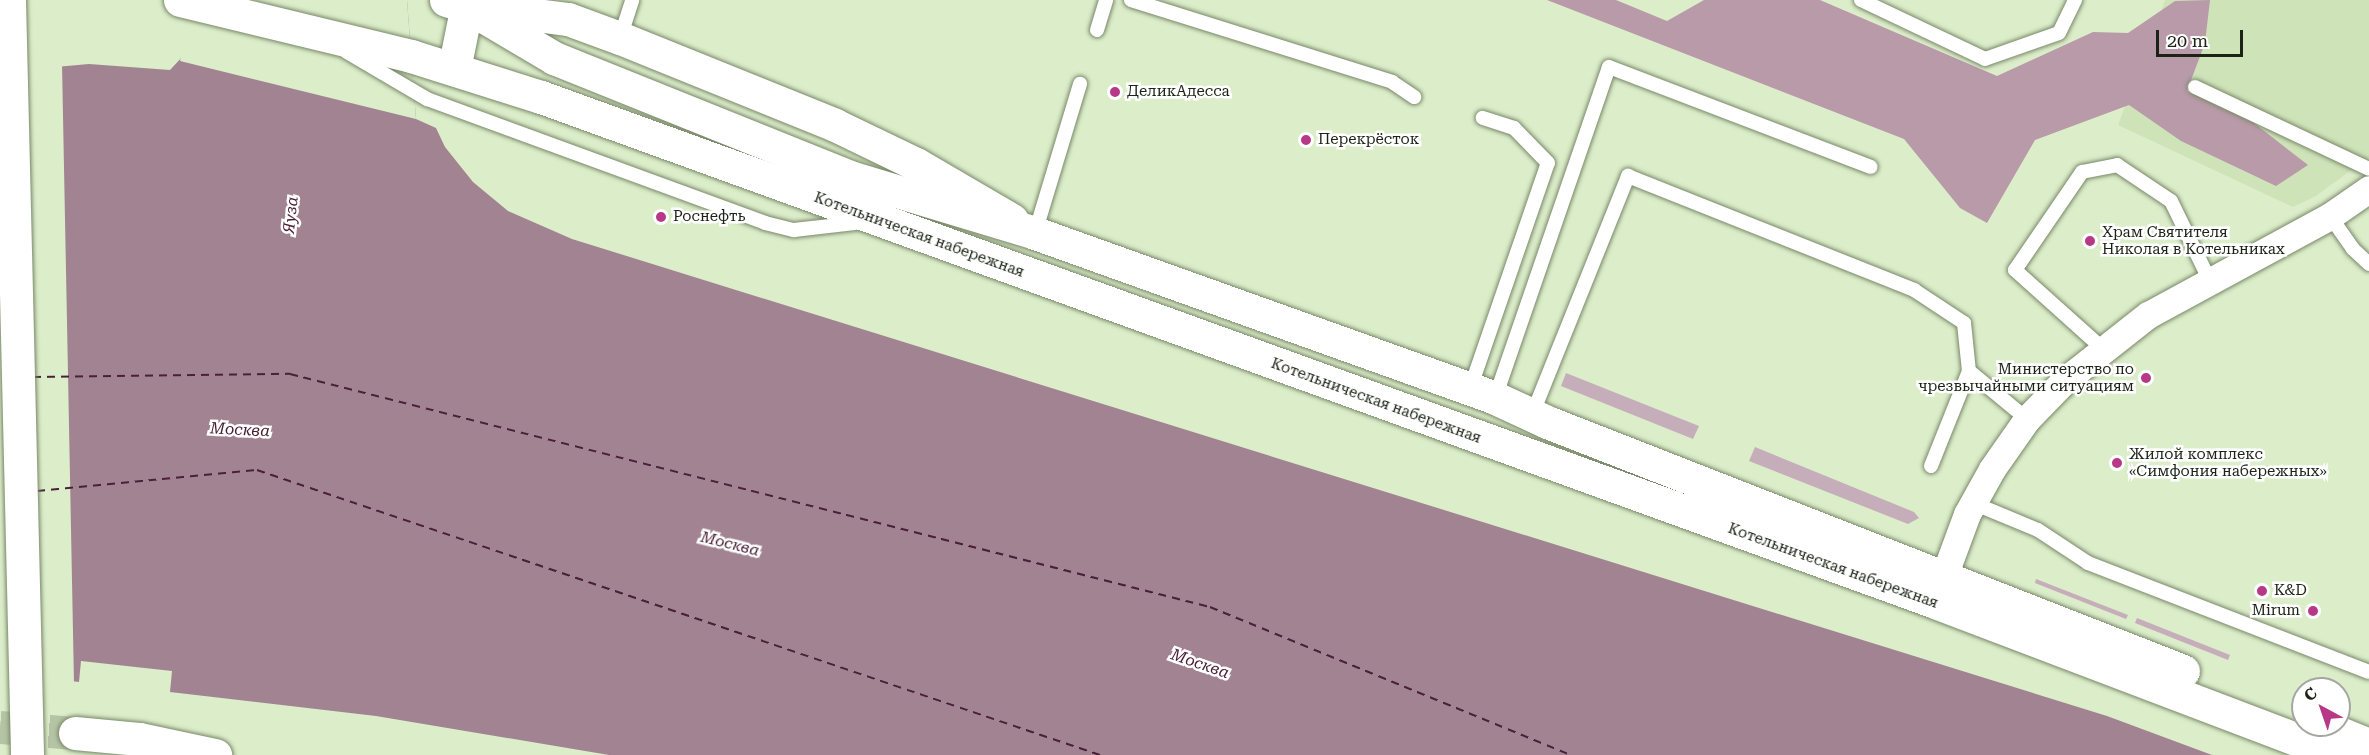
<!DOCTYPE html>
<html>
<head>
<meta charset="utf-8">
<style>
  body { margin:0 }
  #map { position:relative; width:2369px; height:755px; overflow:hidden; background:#dcedca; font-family:"Roboto Serif",serif }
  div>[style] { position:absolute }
  .built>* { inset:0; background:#cfe3b9 }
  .green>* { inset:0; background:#c5aeb9 }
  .forest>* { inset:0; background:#b99aa9 }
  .water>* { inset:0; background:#a28392 }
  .pier>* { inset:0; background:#dcedca }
  .ferry>* { height:1.5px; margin-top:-0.75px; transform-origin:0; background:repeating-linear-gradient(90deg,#4a2038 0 8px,transparent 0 14px) }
  .secondary-tunnel>* { height:33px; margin-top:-16.5px; transform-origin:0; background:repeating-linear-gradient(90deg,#b6c4a6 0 33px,transparent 0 49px) }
  .roads { filter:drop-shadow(0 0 2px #798868) drop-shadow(0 0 2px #798868) }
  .service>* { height:14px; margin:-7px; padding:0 7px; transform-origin:7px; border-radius:7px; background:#fff }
  .minor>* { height:27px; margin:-13.5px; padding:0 13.5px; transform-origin:13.5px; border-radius:13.5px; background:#fff }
  .secondary>* { height:33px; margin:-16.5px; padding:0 16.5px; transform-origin:16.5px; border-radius:16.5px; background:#fff }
  .primary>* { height:33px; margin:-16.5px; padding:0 16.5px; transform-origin:16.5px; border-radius:16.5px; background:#fff }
  .bridges { filter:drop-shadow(0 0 2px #798868) drop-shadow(0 0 2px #798868) }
  .secondary-bridge>* { height:33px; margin:-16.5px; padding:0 16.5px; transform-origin:16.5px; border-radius:16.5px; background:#fff }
  .dots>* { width:16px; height:16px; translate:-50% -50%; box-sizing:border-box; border:3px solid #fff; border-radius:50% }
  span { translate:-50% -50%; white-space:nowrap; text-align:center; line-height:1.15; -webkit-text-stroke:5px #fff; paint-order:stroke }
  .poi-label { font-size:15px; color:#1c2215 }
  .left { translate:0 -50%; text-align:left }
  .right { translate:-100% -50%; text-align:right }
  .street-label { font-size:15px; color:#1c2215 }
  .water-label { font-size:16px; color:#4a2038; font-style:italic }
  .north { position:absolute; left:2291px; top:677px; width:60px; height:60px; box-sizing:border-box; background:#fff; border:2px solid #a4a7a1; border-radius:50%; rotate:320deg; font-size:16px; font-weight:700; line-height:24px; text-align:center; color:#1c2215 }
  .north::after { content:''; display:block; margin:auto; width:21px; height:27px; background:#b73886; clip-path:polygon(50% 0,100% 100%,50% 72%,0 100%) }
  .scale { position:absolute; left:2156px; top:30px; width:87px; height:27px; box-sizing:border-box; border:3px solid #1c2215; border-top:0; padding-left:8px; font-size:18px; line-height:21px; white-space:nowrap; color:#1c2215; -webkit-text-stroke:4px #fff; paint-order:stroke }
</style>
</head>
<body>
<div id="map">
  <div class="built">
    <div style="clip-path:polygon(2165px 0,2369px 0,2369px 157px,2316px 196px,2293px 207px,2118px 125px)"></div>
  </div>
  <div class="green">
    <div style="clip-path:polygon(1566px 373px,1699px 426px,1693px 439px,1561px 386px)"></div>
    <div style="clip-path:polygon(1755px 447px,1914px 512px,1919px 518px,1908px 524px,1749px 461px)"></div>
    <div style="clip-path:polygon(2036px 579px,2128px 615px,2126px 619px,2035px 583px)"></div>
    <div style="clip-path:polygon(2137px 618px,2230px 655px,2228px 660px,2135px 623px)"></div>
  </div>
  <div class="forest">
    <div style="clip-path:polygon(1547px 0,1616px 0,1667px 21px,1704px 0,1820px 0,1997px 76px,2093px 32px,2128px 33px,2175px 1px,2210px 0,2205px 43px,2187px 91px,2254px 123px,2308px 165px,2276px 186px,2181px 141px,2129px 105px,2035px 140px,1987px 223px,1960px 208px,1904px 139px)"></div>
  </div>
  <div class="water">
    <div style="clip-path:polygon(407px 0,416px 119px,436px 128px,445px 147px,473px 182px,508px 211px,572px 239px,2107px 716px,2212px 755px,609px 755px,376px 716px,170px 692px,172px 671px,81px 661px,79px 682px,0 673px,0 72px,89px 64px,170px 70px,183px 56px,188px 38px)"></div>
  </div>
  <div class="pier">
    <div style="clip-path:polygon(196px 0,407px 0,416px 119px,180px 61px)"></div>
    <div style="clip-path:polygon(62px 64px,74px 684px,0 676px,0 69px)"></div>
  </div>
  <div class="ferry">
    <div style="left:33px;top:377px;width:257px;rotate:-0.7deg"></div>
    <div style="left:290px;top:374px;width:949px;rotate:14.21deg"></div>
    <div style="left:1210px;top:607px;width:389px;rotate:22.3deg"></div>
    <div style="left:37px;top:491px;width:221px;rotate:-5.5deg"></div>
    <div style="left:257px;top:470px;width:890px;rotate:18.68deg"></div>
  </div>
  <div class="secondary-tunnel">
    <div style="left:0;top:727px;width:75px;rotate:4.6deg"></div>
  </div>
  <div class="roads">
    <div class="service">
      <div style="left:1131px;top:0;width:274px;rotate:17.4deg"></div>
      <div style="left:1392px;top:82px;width:27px;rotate:34deg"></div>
      <div style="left:1861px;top:0;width:137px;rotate:25.4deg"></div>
      <div style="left:1985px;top:59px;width:78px;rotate:-19.4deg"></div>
      <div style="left:2059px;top:33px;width:37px;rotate:-64deg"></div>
      <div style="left:1097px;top:30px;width:31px;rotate:-73deg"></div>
      <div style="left:620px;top:38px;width:40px;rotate:-72deg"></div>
      <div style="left:347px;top:52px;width:93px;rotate:30.4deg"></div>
      <div style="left:427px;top:99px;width:360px;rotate:20.1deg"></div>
      <div style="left:765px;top:223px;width:30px;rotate:14deg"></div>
      <div style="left:794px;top:230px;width:61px;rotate:-6.5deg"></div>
      <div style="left:2195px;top:87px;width:192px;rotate:25.2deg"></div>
      <div style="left:2330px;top:216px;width:40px;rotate:55.1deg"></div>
      <div style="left:2353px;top:249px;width:22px;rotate:43deg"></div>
      <div style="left:1035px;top:233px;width:156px;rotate:-73.2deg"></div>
      <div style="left:2102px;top:348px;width:117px;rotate:-138.1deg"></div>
      <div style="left:2015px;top:270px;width:119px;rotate:-55.6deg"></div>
      <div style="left:2082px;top:172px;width:36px;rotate:-11deg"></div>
      <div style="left:2117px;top:165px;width:65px;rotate:33.7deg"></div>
      <div style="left:2171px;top:201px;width:87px;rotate:64deg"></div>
      <div style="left:1470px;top:389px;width:239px;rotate:-71deg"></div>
      <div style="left:1548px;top:163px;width:49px;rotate:-134.2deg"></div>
      <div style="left:1514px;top:128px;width:33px;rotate:-162deg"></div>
      <div style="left:1495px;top:398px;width:350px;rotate:-71deg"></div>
      <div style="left:1609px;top:67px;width:280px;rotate:20.9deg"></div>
      <div style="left:1532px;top:415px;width:258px;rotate:-68.1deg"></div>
      <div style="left:1628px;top:176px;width:308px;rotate:21.7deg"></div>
      <div style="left:1914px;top:290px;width:60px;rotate:33.4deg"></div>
      <div style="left:1964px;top:323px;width:48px;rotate:84.1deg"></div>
      <div style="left:1969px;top:371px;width:75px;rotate:39.6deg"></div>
      <div style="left:1931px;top:466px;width:102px;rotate:-68.2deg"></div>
      <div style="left:1973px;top:503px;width:70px;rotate:22.6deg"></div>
      <div style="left:2038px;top:530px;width:60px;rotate:33.4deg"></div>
      <div style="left:2088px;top:563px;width:301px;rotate:21.2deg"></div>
    </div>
    <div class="minor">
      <div style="left:1937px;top:595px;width:86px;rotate:-69.7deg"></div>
      <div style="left:1967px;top:514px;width:51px;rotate:-60.9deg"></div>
      <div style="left:1992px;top:469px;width:61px;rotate:-55deg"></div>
      <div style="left:2027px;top:419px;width:53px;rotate:-45.8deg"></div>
      <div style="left:2064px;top:381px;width:107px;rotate:-38.2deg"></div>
      <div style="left:2148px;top:315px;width:207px;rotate:-28.5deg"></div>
      <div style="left:2330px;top:216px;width:47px;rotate:-34.7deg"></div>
    </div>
    <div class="secondary">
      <div style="left:466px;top:6px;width:103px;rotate:7.3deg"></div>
      <div style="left:568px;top:19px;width:55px;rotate:20.1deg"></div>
      <div style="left:620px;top:38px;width:232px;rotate:22deg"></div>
      <div style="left:835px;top:125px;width:90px;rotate:25.7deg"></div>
      <div style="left:916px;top:164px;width:111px;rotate:30.3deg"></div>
      <div style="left:454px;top:69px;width:70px;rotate:-78.5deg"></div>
      <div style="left:75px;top:733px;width:64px;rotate:5.4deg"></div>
      <div style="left:139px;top:739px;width:78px;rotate:11.9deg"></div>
    </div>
    <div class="primary">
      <div style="left:180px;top:0;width:238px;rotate:13.6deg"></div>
      <div style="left:411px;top:56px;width:136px;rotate:17.5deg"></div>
      <div style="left:541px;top:97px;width:1483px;rotate:19.91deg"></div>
      <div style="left:1935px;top:602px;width:431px;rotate:20.8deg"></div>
      <div style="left:446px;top:0;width:21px;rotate:17deg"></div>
      <div style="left:466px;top:6px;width:102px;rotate:30.6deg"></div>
      <div style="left:554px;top:58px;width:319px;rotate:21.9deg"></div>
      <div style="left:850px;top:177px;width:193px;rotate:16.8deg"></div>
      <div style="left:1035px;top:233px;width:489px;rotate:19.7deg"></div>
      <div style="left:1495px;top:398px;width:57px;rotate:24.8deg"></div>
      <div style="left:1547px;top:422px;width:683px;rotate:21.38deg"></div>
      <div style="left:2320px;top:725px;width:53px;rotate:22.2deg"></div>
    </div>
  </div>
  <div class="bridges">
    <div class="secondary-bridge">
      <div style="left:9px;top:0;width:755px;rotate:88.63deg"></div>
    </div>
  </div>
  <div class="dots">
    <div style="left:1115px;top:92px;background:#b73886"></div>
    <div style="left:1306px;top:140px;background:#b73886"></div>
    <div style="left:661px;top:217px;background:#b73886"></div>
    <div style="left:2090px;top:241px;background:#b73886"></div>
    <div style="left:2146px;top:378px;background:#b73886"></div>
    <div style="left:2117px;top:463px;background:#b73886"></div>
    <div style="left:2262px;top:591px;background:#b73886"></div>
    <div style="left:2313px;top:611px;background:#b73886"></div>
  </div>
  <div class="poi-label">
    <span class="left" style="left:1127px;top:92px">ДеликАдесса</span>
    <span class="left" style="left:1318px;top:140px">Перекрёсток</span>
    <span class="left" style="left:673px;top:217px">Роснефть</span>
    <span class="left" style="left:2102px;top:241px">Храм Святителя<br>Николая в Котельниках</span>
    <span class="right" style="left:2134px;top:378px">Министерство по<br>чрезвычайными ситуациям</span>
    <span class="left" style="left:2129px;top:463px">Жилой комплекс<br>«Симфония набережных»</span>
    <span class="left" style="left:2274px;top:591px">K&amp;D</span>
    <span class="right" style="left:2300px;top:611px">Mirum</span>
  </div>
  <div class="street-label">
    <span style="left:919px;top:235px;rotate:20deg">Котельническая набережная</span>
    <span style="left:1376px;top:401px;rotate:20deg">Котельническая набережная</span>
    <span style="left:1833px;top:566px;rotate:20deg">Котельническая набережная</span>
  </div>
  <div class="water-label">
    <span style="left:291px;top:215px;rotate:-84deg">Яуза</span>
    <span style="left:240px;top:430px;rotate:3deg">Москва</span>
    <span style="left:730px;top:544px;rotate:14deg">Москва</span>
    <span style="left:1200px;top:664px;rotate:19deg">Москва</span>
  </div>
  <div class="north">С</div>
  <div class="scale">20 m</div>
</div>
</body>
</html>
